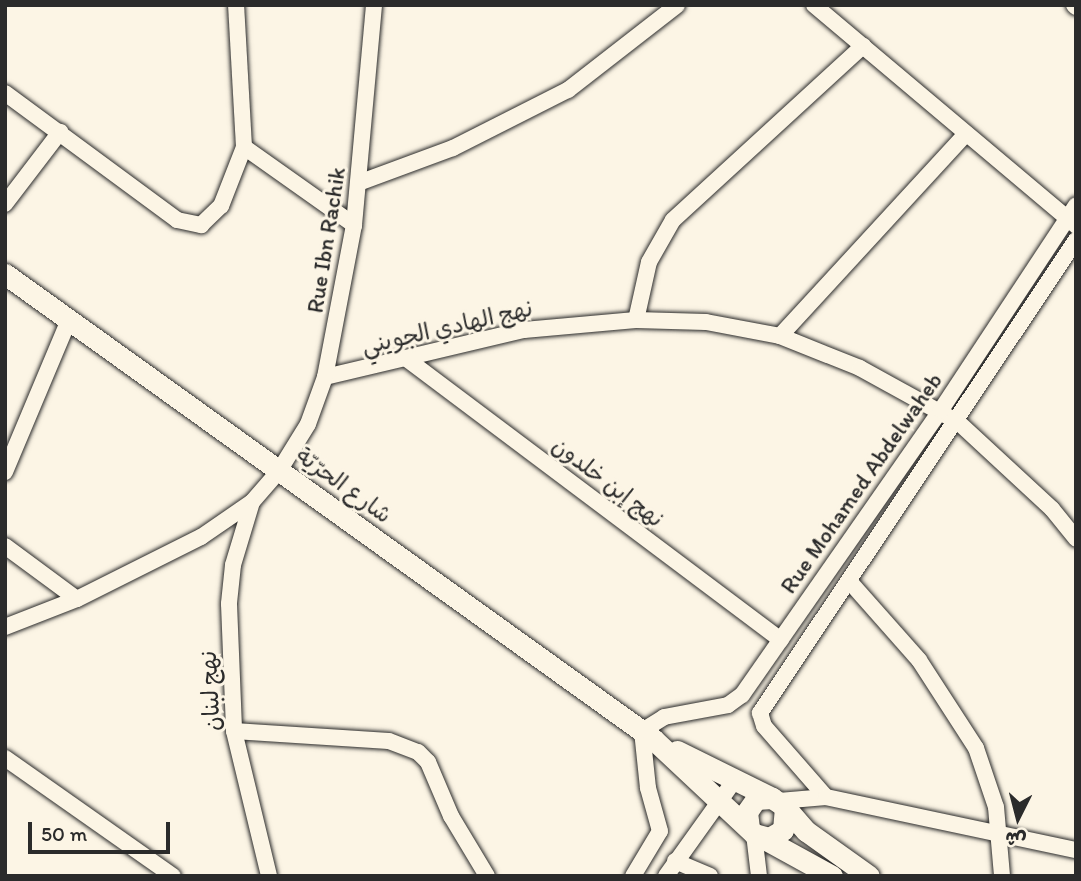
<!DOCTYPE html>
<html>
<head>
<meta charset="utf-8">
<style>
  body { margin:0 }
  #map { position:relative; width:1081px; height:881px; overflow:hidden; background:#fcf5e5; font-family:Itim,"Playpen Sans Arabic",sans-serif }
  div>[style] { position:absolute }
  .roads { filter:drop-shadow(0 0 2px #2b2b2b) drop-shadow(0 0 2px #2b2b2b) }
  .street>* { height:16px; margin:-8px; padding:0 8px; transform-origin:8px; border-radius:8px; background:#fcf5e5 }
  .secondary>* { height:21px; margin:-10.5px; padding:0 10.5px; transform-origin:10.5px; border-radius:10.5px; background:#fcf5e5 }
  span { translate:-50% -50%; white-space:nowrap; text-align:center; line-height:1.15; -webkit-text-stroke:6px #fcf5e5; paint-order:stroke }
  .street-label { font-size:23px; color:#2b2b2b }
  .frame { position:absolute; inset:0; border:7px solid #2b2b2b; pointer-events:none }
  .north { position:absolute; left:983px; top:783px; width:70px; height:70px; -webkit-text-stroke:5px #fcf5e5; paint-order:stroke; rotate:186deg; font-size:19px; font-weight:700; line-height:28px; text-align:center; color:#2b2b2b }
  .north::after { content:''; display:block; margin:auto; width:24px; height:32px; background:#2b2b2b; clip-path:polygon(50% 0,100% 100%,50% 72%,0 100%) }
  .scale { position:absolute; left:28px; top:822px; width:142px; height:32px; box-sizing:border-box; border:4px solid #2b2b2b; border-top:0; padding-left:9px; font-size:21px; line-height:24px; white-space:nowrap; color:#2b2b2b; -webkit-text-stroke:5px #fcf5e5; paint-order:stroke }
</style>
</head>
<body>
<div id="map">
  <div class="roads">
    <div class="street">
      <div style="left:814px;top:5px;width:343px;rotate:40.1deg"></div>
      <div style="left:1074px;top:5px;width:3px;rotate:45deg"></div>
      <div style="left:5px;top:93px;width:214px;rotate:36.4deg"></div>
      <div style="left:177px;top:220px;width:25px;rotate:12deg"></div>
      <div style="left:201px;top:225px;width:28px;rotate:-44deg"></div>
      <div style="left:221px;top:206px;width:63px;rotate:-68.7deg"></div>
      <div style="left:244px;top:147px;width:142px;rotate:-93.2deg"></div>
      <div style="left:244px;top:147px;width:135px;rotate:35.3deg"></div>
      <div style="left:361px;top:182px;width:98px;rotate:-20.3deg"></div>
      <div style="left:453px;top:148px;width:129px;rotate:-26.8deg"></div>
      <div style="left:568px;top:90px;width:138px;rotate:-37.9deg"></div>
      <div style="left:5px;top:204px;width:91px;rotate:-52.6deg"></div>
      <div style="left:636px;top:320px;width:59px;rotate:-77.4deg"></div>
      <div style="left:649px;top:262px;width:48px;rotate:-60.3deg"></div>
      <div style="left:673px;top:220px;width:258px;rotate:-42.5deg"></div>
      <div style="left:780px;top:336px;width:275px;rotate:-47.4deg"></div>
      <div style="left:408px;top:360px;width:466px;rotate:36.9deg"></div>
      <div style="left:325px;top:377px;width:204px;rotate:-13.3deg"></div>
      <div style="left:524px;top:330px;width:112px;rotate:-5.1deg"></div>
      <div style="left:636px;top:320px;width:70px;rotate:1.6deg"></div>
      <div style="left:706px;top:322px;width:75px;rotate:10.7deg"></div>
      <div style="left:780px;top:336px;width:86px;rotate:21.8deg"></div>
      <div style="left:860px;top:368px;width:112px;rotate:28.9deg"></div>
      <div style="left:958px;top:422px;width:128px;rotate:42.8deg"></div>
      <div style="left:1052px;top:509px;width:38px;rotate:51deg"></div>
      <div style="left:5px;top:472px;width:165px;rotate:-67.2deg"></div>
      <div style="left:252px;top:502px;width:66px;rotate:106.8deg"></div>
      <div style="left:233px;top:565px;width:39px;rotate:96deg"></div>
      <div style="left:229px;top:604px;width:127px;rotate:87.7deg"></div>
      <div style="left:234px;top:731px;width:149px;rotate:76.4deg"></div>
      <div style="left:5px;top:546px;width:89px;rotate:36.4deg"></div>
      <div style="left:850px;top:582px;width:104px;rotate:48.5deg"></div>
      <div style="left:919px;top:660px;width:105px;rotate:57.1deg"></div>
      <div style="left:976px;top:748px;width:62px;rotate:71.3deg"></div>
      <div style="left:996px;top:807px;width:69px;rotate:85deg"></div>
      <div style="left:5px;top:627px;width:77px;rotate:-21.3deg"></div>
      <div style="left:77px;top:599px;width:139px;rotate:-26.6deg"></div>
      <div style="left:201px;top:537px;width:62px;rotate:-34.5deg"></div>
      <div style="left:252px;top:502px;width:41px;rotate:-48.9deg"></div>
      <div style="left:279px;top:471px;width:55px;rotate:-58.3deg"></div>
      <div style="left:308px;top:424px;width:50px;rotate:-70.1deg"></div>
      <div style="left:325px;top:377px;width:155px;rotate:-79.2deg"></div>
      <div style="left:354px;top:225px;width:221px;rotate:-84.8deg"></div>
      <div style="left:234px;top:731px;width:155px;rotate:3.7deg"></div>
      <div style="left:389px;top:741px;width:31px;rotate:21deg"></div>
      <div style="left:418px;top:752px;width:14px;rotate:45deg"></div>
      <div style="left:428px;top:762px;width:59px;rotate:66.9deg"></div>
      <div style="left:451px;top:816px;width:70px;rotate:59deg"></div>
      <div style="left:5px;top:758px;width:205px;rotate:35.1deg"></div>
      <div style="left:826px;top:797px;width:94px;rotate:-131.1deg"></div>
      <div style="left:764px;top:726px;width:14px;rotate:-107deg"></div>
      <div style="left:760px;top:713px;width:569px;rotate:-56.25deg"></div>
      <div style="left:779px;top:801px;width:47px;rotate:-4.9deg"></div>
      <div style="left:826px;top:797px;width:256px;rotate:12deg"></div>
      <div style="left:754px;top:834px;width:42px;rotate:83.2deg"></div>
      <div style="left:675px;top:861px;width:38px;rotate:23deg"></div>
      <div style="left:633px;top:876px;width:52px;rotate:-59deg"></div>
      <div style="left:660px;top:831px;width:45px;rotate:-105.6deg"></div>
      <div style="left:648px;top:788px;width:57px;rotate:-96deg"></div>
      <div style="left:642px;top:731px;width:26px;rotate:-32deg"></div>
      <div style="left:664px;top:717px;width:65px;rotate:-10.6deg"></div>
      <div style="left:728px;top:705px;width:17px;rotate:-36deg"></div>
      <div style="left:742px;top:695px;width:348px;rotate:-55.1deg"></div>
      <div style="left:941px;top:410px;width:245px;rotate:-56.6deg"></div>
      <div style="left:666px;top:876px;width:117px;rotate:-54.4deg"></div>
    </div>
    <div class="secondary">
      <div style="left:5px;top:274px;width:798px;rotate:35.66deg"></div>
      <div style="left:653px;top:739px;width:139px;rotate:43.2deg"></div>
      <div style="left:754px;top:834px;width:16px;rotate:15deg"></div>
      <div style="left:769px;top:838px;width:16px;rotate:-30deg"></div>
      <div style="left:783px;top:830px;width:23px;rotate:-85deg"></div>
      <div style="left:785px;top:807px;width:16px;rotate:-145deg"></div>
      <div style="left:772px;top:798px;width:16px;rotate:176deg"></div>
      <div style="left:756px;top:799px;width:16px;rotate:125deg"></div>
      <div style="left:747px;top:812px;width:16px;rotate:83deg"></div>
      <div style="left:677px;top:751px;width:106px;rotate:26.3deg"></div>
      <div style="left:785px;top:807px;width:32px;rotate:49deg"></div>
      <div style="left:806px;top:831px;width:77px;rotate:35.5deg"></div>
      <div style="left:761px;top:837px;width:81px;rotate:28.8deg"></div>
    </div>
  </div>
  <div class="street-label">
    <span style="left:326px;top:240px;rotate:-81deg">Rue Ibn Rachik</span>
    <span style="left:447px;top:327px;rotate:-13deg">نهج الهادي الجويني</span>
    <span style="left:608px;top:482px;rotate:37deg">نهج إبن خلدون</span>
    <span style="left:861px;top:483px;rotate:-55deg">Rue Mohamed Abdelwaheb</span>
    <span style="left:344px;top:485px;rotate:36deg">شارع الحرّيّة</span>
    <span style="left:210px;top:691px;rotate:-93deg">نهج لبنان</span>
  </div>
  <div class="frame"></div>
  <div class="north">ش</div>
  <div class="scale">50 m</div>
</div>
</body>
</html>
